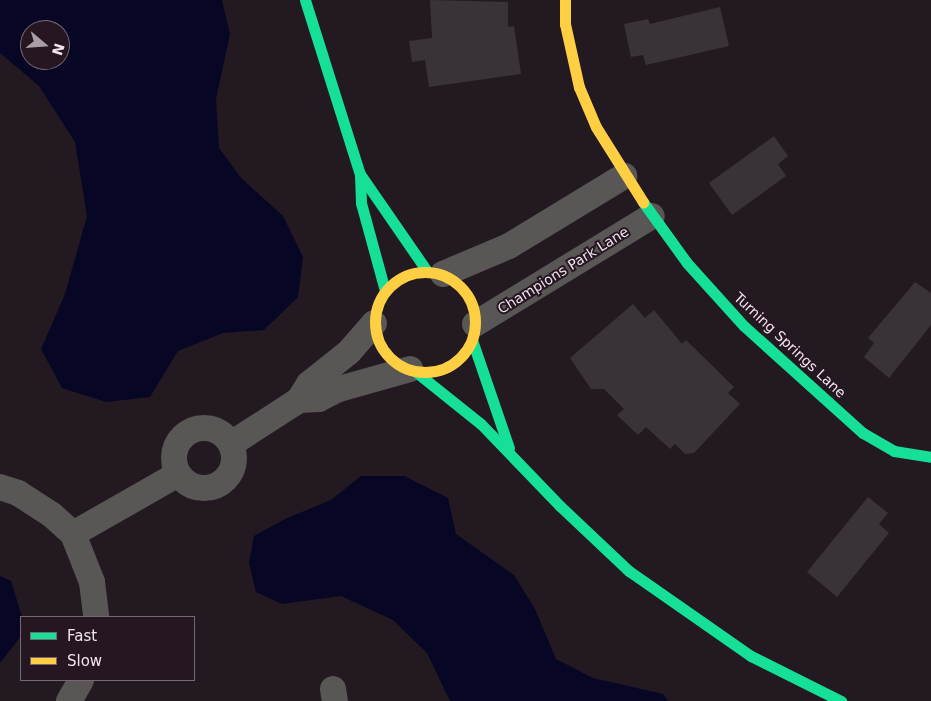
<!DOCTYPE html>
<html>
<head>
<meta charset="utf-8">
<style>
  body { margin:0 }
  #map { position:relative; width:931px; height:701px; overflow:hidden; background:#221a20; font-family:"DejaVu Sans",sans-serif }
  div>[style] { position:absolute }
  .water>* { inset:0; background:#070625 }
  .building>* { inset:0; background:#393339 }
  .street>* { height:26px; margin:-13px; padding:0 13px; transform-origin:13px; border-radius:13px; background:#595656 }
  .street>.ring { margin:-13px; padding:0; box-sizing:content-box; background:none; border:26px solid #595656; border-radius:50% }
  .fast>* { height:11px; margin:-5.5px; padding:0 5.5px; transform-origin:5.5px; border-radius:5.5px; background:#16e098 }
  .slow>* { height:11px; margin:-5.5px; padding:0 5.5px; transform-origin:5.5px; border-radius:5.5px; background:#ffcf43 }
  .slow>.ring { margin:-5.5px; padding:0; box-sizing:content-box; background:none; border:11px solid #ffcf43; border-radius:50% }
  span { translate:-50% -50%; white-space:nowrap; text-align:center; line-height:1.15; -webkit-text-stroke:4px #261622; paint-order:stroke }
  .street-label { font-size:14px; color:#f0e5ec }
  .legend { position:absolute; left:20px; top:616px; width:175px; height:65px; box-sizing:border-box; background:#261622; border:1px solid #776973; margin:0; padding:6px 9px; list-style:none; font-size:15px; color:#f0e5ec }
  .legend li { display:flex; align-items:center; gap:10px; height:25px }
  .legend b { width:25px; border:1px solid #776973 }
  .north { position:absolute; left:20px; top:20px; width:50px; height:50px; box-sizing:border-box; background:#261622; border:1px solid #776973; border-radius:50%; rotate:108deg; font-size:14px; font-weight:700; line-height:20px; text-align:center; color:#f0e5ec }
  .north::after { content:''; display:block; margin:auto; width:18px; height:22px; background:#a89ea5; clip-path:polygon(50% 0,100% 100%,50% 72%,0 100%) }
</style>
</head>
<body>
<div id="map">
  <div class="water">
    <div style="clip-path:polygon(evenodd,0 0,222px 0,230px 34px,216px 99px,219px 148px,241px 178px,283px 216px,303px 257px,298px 297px,264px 330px,223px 333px,178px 351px,150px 397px,106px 402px,62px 388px,41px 349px,65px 294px,87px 216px,75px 142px,39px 86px,0 53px,0 0,30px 30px,60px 30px,60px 60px,30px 60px,30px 30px)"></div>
    <div style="clip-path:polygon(361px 476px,404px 476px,448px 498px,456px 534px,514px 575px,535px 609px,556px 659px,593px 678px,663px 694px,668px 701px,450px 701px,427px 653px,393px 620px,341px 596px,282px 604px,256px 592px,249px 563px,254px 536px,285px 519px,331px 500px)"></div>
    <div style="clip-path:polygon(0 576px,11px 581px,22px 617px,21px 636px,0 663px)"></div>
  </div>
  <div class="building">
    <div style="clip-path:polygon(430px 0,508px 2px,508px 27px,514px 26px,521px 74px,429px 87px,425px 60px,412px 62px,409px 41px,432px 38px)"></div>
    <div style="clip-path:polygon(720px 7px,729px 46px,646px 65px,643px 55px,631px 57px,624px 24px,648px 19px,650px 24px)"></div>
    <div style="clip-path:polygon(774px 136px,788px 156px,778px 164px,786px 176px,732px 215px,709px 183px)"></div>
    <div style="clip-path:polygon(915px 282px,931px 293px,931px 325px,889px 378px,864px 357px,874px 343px,868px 338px)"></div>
    <div style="clip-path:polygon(633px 304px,645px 318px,654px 310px,682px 344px,686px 340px,734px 387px,728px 393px,740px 404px,694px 453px,685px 454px,675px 444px,670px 449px,646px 427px,638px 435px,617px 415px,624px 409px,604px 389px,591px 389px,570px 358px)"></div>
    <div style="clip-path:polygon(868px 497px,888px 513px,879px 524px,889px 533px,837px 597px,807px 572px)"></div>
  </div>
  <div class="street">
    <div style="left:443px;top:274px;width:72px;rotate:-23deg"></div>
    <div style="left:509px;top:246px;width:135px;rotate:-31.3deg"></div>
    <div style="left:475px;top:324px;width:207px;rotate:-31.4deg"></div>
    <div style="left:299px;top:400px;width:20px;rotate:-3deg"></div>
    <div style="left:319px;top:399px;width:22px;rotate:-27deg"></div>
    <div style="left:339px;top:389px;width:74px;rotate:-15.7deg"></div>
    <div class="ring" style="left:174px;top:428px;width:34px;height:34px"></div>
    <div style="left:231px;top:444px;width:81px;rotate:-32.9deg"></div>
    <div style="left:299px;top:400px;width:19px;rotate:-58deg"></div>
    <div style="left:309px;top:384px;width:51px;rotate:-38.7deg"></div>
    <div style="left:349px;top:352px;width:38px;rotate:-49deg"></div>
    <div style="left:0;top:487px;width:19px;rotate:18deg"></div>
    <div style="left:18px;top:493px;width:40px;rotate:32.9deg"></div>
    <div style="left:52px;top:515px;width:28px;rotate:42deg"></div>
    <div style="left:73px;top:534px;width:52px;rotate:68.4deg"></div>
    <div style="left:92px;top:582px;width:35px;rotate:83deg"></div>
    <div style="left:73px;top:534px;width:121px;rotate:-29.7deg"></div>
    <div style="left:333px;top:689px;width:12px;rotate:81deg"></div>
    <div style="left:69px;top:701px;width:24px;rotate:-60deg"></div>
  </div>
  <div class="fast">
    <div style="left:305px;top:0;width:182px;rotate:72.5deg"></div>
    <div style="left:360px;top:174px;width:29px;rotate:88deg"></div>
    <div style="left:361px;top:203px;width:91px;rotate:74.7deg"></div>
    <div style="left:360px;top:174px;width:118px;rotate:55.4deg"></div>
    <div style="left:643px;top:202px;width:75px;rotate:54.2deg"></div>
    <div style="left:687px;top:263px;width:85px;rotate:47.9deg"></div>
    <div style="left:744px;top:326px;width:160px;rotate:42deg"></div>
    <div style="left:863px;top:433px;width:36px;rotate:30deg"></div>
    <div style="left:894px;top:451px;width:37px;rotate:9deg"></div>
    <div style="left:472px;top:340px;width:114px;rotate:71.1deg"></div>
    <div style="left:416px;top:372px;width:83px;rotate:38.7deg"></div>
    <div style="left:481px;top:424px;width:114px;rotate:46.1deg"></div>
    <div style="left:560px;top:506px;width:95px;rotate:43.3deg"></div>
    <div style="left:629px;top:571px;width:149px;rotate:34.9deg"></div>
    <div style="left:751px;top:656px;width:101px;rotate:26.6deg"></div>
  </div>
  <div class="slow">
    <div style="left:565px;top:0;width:24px;rotate:90deg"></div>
    <div style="left:565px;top:24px;width:65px;rotate:77.5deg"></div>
    <div style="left:579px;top:87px;width:43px;rotate:67deg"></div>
    <div style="left:596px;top:127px;width:89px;rotate:57.9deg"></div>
    <div class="ring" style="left:375px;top:272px;width:89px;height:89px"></div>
  </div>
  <div class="street-label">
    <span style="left:563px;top:270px;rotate:-32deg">Champions Park Lane</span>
    <span style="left:790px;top:345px;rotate:43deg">Turning Springs Lane</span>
  </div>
  <ul class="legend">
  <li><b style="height:6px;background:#16e098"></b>Fast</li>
  <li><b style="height:6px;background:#ffcf43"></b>Slow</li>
  </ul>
  <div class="north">N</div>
</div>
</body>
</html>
